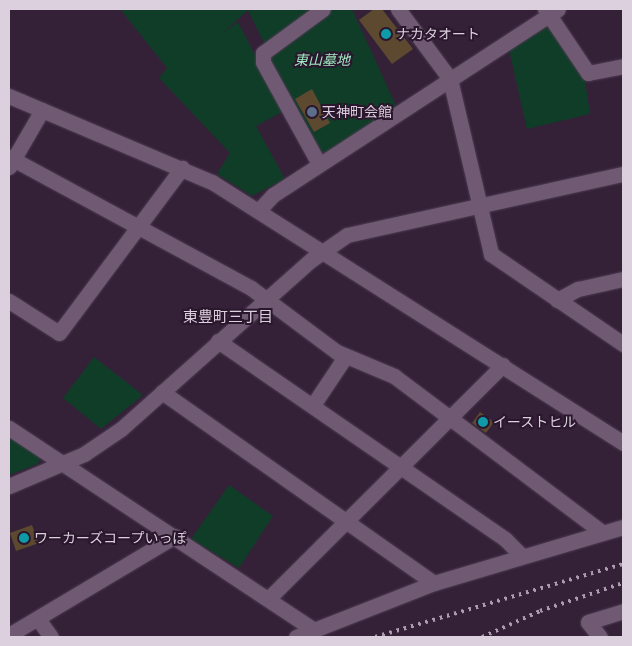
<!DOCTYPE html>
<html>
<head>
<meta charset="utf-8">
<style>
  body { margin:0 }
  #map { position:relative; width:632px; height:646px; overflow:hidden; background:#342138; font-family:"IBM Plex Serif","Noto Sans JP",serif }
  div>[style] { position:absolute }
  .green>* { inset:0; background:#103d28 }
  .building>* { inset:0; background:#5d492f }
  .roads { filter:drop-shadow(0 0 1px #4d3c51) drop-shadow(0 0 1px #4d3c51) }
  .minor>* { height:15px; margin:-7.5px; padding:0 7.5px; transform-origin:7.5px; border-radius:7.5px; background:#705a73 }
  .rail>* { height:4px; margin-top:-2px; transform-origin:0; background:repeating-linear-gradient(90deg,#aa9cad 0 2.5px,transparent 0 7.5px) }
  .dots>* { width:14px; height:14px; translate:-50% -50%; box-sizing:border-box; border:2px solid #2a172d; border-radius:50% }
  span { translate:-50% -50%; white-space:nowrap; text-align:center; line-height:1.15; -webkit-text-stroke:4px #2a172d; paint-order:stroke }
  .poi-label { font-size:14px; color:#dccfde }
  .left { translate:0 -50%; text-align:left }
  .park-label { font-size:14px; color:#9ee7bf; font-style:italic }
  .neighbourhood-label { font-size:15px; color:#dccfde }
  .frame { position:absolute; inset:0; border:10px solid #dccfde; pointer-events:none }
</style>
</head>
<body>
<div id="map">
  <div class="green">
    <div style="clip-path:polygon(120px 9px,352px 9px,397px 108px,325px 153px,317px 150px,269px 63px,270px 55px,248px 10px,223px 33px,238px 22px,284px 111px,256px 126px,285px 179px,252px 196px,217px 174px,230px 153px,159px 78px,167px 68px)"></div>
    <div style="clip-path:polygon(544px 27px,552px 29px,585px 81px,590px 114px,527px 129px,509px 50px)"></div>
    <div style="clip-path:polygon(94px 357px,143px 395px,101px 429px,63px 398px)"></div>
    <div style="clip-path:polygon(9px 436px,40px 456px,38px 464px,9px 475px)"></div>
    <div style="clip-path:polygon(229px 485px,273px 516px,239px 568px,191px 539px)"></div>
  </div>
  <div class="building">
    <div style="clip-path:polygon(374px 9px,382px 9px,413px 49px,392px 64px,359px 20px)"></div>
    <div style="clip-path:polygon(312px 89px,330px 123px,314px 132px,295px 99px)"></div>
    <div style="clip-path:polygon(480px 412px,494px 422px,486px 433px,472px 423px)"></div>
    <div style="clip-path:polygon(32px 525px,39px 543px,16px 551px,10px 533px)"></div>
  </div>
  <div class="roads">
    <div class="minor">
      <div style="left:398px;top:9px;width:87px;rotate:53.4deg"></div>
      <div style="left:450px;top:79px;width:180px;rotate:76.8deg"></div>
      <div style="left:491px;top:254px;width:160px;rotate:34.3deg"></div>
      <div style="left:545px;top:9px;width:77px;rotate:56.1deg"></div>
      <div style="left:588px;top:73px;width:36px;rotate:-11deg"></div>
      <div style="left:9px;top:96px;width:220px;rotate:23deg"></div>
      <div style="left:212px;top:182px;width:487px;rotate:32.4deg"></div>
      <div style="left:9px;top:157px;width:275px;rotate:28.4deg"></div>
      <div style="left:251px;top:288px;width:107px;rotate:36.7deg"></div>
      <div style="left:337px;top:352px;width:62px;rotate:22.8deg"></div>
      <div style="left:394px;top:376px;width:261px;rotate:36.9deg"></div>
      <div style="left:319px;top:164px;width:116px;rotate:-118.8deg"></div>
      <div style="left:263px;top:62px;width:9px;rotate:-90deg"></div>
      <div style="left:263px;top:53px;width:74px;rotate:-36.3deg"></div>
      <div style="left:9px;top:167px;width:66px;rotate:-59.9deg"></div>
      <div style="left:259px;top:210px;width:21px;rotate:-47deg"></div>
      <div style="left:273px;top:195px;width:340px;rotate:-33.1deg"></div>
      <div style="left:557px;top:300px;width:24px;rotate:-28deg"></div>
      <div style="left:578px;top:289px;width:46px;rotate:-12.5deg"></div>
      <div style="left:9px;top:301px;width:59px;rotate:32.6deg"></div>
      <div style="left:59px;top:333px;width:206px;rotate:-53.3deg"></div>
      <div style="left:218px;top:341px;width:349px;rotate:34.6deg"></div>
      <div style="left:505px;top:539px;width:24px;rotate:45deg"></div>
      <div style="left:162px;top:392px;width:332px;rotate:35.1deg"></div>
      <div style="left:313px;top:405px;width:58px;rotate:-56.3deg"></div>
      <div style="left:9px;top:428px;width:364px;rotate:33.5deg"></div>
      <div style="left:9px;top:486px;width:82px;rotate:-23.1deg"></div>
      <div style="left:84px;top:454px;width:45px;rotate:-34deg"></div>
      <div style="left:121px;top:429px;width:254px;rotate:-41.7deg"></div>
      <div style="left:311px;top:260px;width:44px;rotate:-34.8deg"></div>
      <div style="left:347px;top:235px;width:283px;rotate:-12.5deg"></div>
      <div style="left:269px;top:598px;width:330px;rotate:-44.9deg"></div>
      <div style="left:38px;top:619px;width:22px;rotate:54deg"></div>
      <div style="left:9px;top:635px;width:193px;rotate:-30.8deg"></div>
      <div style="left:296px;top:637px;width:148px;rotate:-21.4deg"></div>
      <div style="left:434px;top:583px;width:197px;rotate:-16.5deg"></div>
      <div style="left:600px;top:637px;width:19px;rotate:-129deg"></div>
      <div style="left:588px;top:622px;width:37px;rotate:-17deg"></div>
    </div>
  </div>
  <div class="rail">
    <div style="left:375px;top:637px;width:259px;rotate:-16.4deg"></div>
    <div style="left:482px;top:637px;width:64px;rotate:-24.1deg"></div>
    <div style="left:540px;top:611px;width:88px;rotate:-18.6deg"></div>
  </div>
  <div class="dots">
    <div style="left:386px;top:34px;background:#0f9aa8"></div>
    <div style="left:312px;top:112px;background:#5c6f8a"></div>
    <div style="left:483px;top:422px;background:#0f9aa8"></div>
    <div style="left:24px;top:538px;background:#0f9aa8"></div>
  </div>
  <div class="poi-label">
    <span class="left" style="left:396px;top:34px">ナカタオート</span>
    <span class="left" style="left:322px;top:112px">天神町会館</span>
    <span class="left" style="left:493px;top:422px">イーストヒル</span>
    <span class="left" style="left:34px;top:538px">ワーカーズコープいっぽ</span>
  </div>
  <div class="park-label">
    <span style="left:322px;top:60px">東山墓地</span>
  </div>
  <div class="neighbourhood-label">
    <span style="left:228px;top:317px">東豊町三丁目</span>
  </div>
  <div class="frame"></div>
</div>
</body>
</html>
